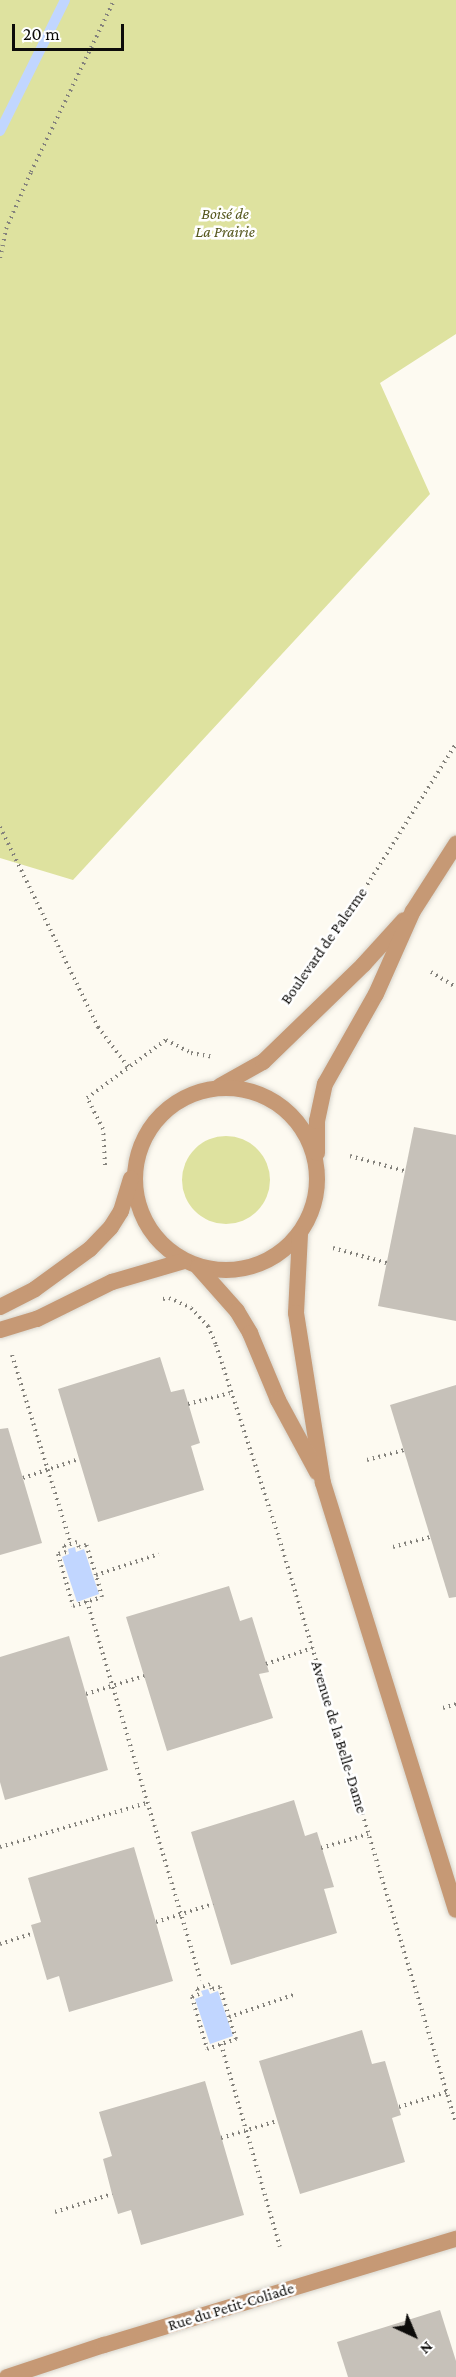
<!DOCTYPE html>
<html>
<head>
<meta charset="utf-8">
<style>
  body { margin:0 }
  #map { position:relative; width:456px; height:2377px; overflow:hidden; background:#fdfaf1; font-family:"Crimson Pro",serif }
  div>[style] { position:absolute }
  .green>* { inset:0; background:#dee29f }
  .round { border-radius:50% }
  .water>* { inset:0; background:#c1d6ff }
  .stream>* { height:10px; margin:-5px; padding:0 5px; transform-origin:5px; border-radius:5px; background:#c1d6ff }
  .building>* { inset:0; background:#c6c1b9 }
  .path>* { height:4px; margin-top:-2px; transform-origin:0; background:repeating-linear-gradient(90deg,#84827c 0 1.5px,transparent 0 6px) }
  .roads { filter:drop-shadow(0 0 2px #d7d4cc) drop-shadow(0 0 2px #d7d4cc) }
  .minor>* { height:16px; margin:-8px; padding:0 8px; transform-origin:8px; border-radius:8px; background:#c69975 }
  .minor>.ring { margin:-8px; padding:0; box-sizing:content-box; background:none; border:16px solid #c69975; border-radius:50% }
  span { translate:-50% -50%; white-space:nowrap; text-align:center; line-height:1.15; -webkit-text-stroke:5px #fff; paint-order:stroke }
  .park-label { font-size:16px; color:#55571d; font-style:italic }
  .street-label { font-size:16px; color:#0d0c0a }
  .north { position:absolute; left:384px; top:2305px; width:60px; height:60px; -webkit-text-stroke:4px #fff; paint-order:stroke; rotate:136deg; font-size:16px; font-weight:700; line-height:24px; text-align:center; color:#0d0c0a }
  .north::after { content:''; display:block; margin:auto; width:21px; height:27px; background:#0d0c0a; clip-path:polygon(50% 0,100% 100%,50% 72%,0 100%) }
  .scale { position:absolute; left:12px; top:24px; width:112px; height:27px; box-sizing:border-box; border:3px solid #0d0c0a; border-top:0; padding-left:8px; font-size:18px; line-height:21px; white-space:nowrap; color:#0d0c0a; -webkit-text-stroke:4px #fff; paint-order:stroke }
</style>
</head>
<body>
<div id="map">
  <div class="green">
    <div style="clip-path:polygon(0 0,456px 0,456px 334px,380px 383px,430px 494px,73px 880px,0 858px)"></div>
    <div class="round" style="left:182px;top:1136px;width:88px;height:88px"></div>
  </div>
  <div class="water">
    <div style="clip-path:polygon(75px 1547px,76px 1552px,84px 1549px,99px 1594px,77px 1602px,62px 1557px,69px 1554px,68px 1549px)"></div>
    <div style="clip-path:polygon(208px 1989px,210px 1994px,218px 1991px,233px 2036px,210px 2044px,195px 1999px,203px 1996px,201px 1991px)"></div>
  </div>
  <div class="stream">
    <div style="left:0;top:131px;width:146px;rotate:-63.6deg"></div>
  </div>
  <div class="building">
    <div style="clip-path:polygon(414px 1127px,456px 1135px,456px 1321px,378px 1306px)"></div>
    <div style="clip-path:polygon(160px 1357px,171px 1392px,184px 1389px,200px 1443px,191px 1446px,204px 1490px,98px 1522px,58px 1389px)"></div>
    <div style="clip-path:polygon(456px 1385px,456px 1597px,449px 1598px,390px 1405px)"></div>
    <div style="clip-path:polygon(8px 1428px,42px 1543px,0 1555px,0 1429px)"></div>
    <div style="clip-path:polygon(229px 1586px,240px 1621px,252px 1617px,269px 1672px,259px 1674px,273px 1718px,167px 1751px,126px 1617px)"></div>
    <div style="clip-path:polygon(69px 1636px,108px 1770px,5px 1800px,0 1782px,0 1657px)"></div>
    <div style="clip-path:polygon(294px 1800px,305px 1836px,317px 1832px,334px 1887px,324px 1889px,337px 1933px,231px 1965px,191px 1832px)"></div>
    <div style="clip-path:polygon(134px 1847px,173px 1981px,69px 2012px,59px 1976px,47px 1980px,31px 1925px,41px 1922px,28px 1878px)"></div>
    <div style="clip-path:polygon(362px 2030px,372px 2064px,385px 2061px,401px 2115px,392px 2118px,405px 2162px,300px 2194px,259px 2061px)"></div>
    <div style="clip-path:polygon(205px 2081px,244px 2215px,141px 2245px,131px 2210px,118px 2214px,112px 2194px,103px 2159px,112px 2156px,99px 2112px)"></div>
    <div style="clip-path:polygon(440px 2310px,456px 2361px,456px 2377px,348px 2377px,337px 2342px)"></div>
  </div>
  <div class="path">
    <div style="left:0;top:258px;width:30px;rotate:-78deg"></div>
    <div style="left:6px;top:229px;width:62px;rotate:-66.3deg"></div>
    <div style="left:31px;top:172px;width:191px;rotate:-64.2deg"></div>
    <div style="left:0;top:827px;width:223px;rotate:63.9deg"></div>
    <div style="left:98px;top:1027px;width:51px;rotate:52.9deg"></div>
    <div style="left:431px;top:972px;width:29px;rotate:31deg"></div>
    <div style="left:302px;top:982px;width:75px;rotate:-55.3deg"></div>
    <div style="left:345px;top:920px;width:208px;rotate:-57.8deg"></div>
    <div style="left:350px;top:1156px;width:57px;rotate:15.3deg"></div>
    <div style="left:105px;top:1165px;width:36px;rotate:-93deg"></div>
    <div style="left:103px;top:1129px;width:35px;rotate:-117deg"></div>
    <div style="left:87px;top:1098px;width:98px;rotate:-36.3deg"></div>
    <div style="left:166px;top:1040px;width:28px;rotate:27deg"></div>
    <div style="left:191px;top:1053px;width:23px;rotate:10deg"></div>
    <div style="left:333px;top:1248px;width:56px;rotate:15.5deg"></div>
    <div style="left:163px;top:1299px;width:6px;rotate:-9deg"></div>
    <div style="left:169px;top:1298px;width:24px;rotate:24deg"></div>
    <div style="left:191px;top:1308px;width:25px;rotate:47deg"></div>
    <div style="left:208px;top:1326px;width:21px;rotate:67deg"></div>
    <div style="left:216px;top:1345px;width:203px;rotate:71.9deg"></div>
    <div style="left:279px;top:1538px;width:611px;rotate:73.17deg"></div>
    <div style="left:12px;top:1355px;width:198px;rotate:72.7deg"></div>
    <div style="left:188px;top:1404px;width:43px;rotate:-14.7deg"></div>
    <div style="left:367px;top:1460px;width:38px;rotate:-15deg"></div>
    <div style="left:23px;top:1478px;width:59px;rotate:-18.7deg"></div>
    <div style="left:393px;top:1547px;width:38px;rotate:-15deg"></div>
    <div style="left:96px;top:1575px;width:32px;rotate:-108deg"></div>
    <div style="left:86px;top:1545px;width:7px;rotate:164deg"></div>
    <div style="left:79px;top:1547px;width:5px;rotate:-112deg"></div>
    <div style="left:77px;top:1542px;width:14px;rotate:163deg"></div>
    <div style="left:64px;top:1546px;width:6px;rotate:72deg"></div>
    <div style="left:66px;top:1552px;width:8px;rotate:166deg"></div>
    <div style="left:58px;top:1554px;width:54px;rotate:73.9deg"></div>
    <div style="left:73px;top:1606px;width:30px;rotate:-17deg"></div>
    <div style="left:102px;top:1597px;width:23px;rotate:-105deg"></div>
    <div style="left:96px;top:1575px;width:66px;rotate:-18.4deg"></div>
    <div style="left:87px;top:1601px;width:396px;rotate:73.3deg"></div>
    <div style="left:266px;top:1664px;width:49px;rotate:-19.2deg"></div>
    <div style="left:86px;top:1694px;width:61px;rotate:-17.2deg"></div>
    <div style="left:443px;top:1708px;width:14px;rotate:-17deg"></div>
    <div style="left:0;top:1847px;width:153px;rotate:-16.7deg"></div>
    <div style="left:321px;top:1848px;width:49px;rotate:-16.6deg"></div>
    <div style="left:156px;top:1922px;width:60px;rotate:-17.5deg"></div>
    <div style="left:0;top:1944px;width:35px;rotate:-18deg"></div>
    <div style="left:229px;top:2017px;width:31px;rotate:-107deg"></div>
    <div style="left:220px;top:1987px;width:8px;rotate:166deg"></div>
    <div style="left:212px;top:1989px;width:5px;rotate:-112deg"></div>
    <div style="left:210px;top:1984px;width:14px;rotate:159deg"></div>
    <div style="left:197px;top:1989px;width:5px;rotate:68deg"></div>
    <div style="left:199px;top:1994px;width:8px;rotate:157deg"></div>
    <div style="left:192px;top:1997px;width:54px;rotate:73.9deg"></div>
    <div style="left:207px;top:2049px;width:31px;rotate:-19deg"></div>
    <div style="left:236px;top:2039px;width:23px;rotate:-108deg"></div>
    <div style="left:229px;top:2017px;width:68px;rotate:-19deg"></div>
    <div style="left:221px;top:2044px;width:211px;rotate:73.8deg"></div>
    <div style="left:399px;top:2107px;width:50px;rotate:-17.4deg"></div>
    <div style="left:221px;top:2138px;width:59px;rotate:-16.9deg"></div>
    <div style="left:55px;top:2212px;width:60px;rotate:-17.5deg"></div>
  </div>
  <div class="roads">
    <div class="minor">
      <div style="left:220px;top:1086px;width:49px;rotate:-29.2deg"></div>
      <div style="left:263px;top:1062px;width:141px;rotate:-44.1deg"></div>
      <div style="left:364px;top:964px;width:59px;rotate:-47.7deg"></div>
      <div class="ring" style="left:135px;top:1088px;width:166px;height:166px"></div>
      <div style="left:317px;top:1153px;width:32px;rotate:-90deg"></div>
      <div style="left:317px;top:1121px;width:38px;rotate:-78deg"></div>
      <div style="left:325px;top:1084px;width:103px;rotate:-60.5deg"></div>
      <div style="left:376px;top:994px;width:91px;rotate:-66deg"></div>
      <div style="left:413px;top:911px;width:80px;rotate:-57.3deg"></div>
      <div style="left:300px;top:1234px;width:79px;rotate:92.9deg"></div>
      <div style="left:296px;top:1313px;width:172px;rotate:81deg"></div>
      <div style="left:323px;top:1483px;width:447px;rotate:72.7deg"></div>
      <div style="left:198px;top:1267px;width:59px;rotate:48.4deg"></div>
      <div style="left:237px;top:1311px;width:26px;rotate:59deg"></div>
      <div style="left:250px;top:1333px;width:73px;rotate:67.3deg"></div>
      <div style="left:278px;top:1400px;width:82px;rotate:61.6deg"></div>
      <div style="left:0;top:1307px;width:39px;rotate:-27deg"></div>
      <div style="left:35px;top:1289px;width:68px;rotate:-36deg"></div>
      <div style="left:90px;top:1249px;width:30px;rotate:-46deg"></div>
      <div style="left:111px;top:1227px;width:19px;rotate:-58deg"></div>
      <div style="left:121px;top:1211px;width:34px;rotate:-73deg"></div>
      <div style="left:0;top:1330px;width:39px;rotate:-17deg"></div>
      <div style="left:37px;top:1319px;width:84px;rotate:-26.3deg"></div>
      <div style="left:112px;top:1282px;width:75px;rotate:-16.3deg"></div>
      <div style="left:7px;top:2377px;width:102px;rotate:-18.3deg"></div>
      <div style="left:104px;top:2345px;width:368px;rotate:-16.8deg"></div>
    </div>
  </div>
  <div class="park-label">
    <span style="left:225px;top:223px">Boisé de<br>La Prairie</span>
  </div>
  <div class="street-label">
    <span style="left:324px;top:946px;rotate:-55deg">Boulevard de Palerme</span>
    <span style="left:339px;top:1737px;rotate:73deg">Avenue de la Belle-Dame</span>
    <span style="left:231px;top:2307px;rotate:-17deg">Rue du Petit-Coliade</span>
  </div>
  <div class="north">N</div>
  <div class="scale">20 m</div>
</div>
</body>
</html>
